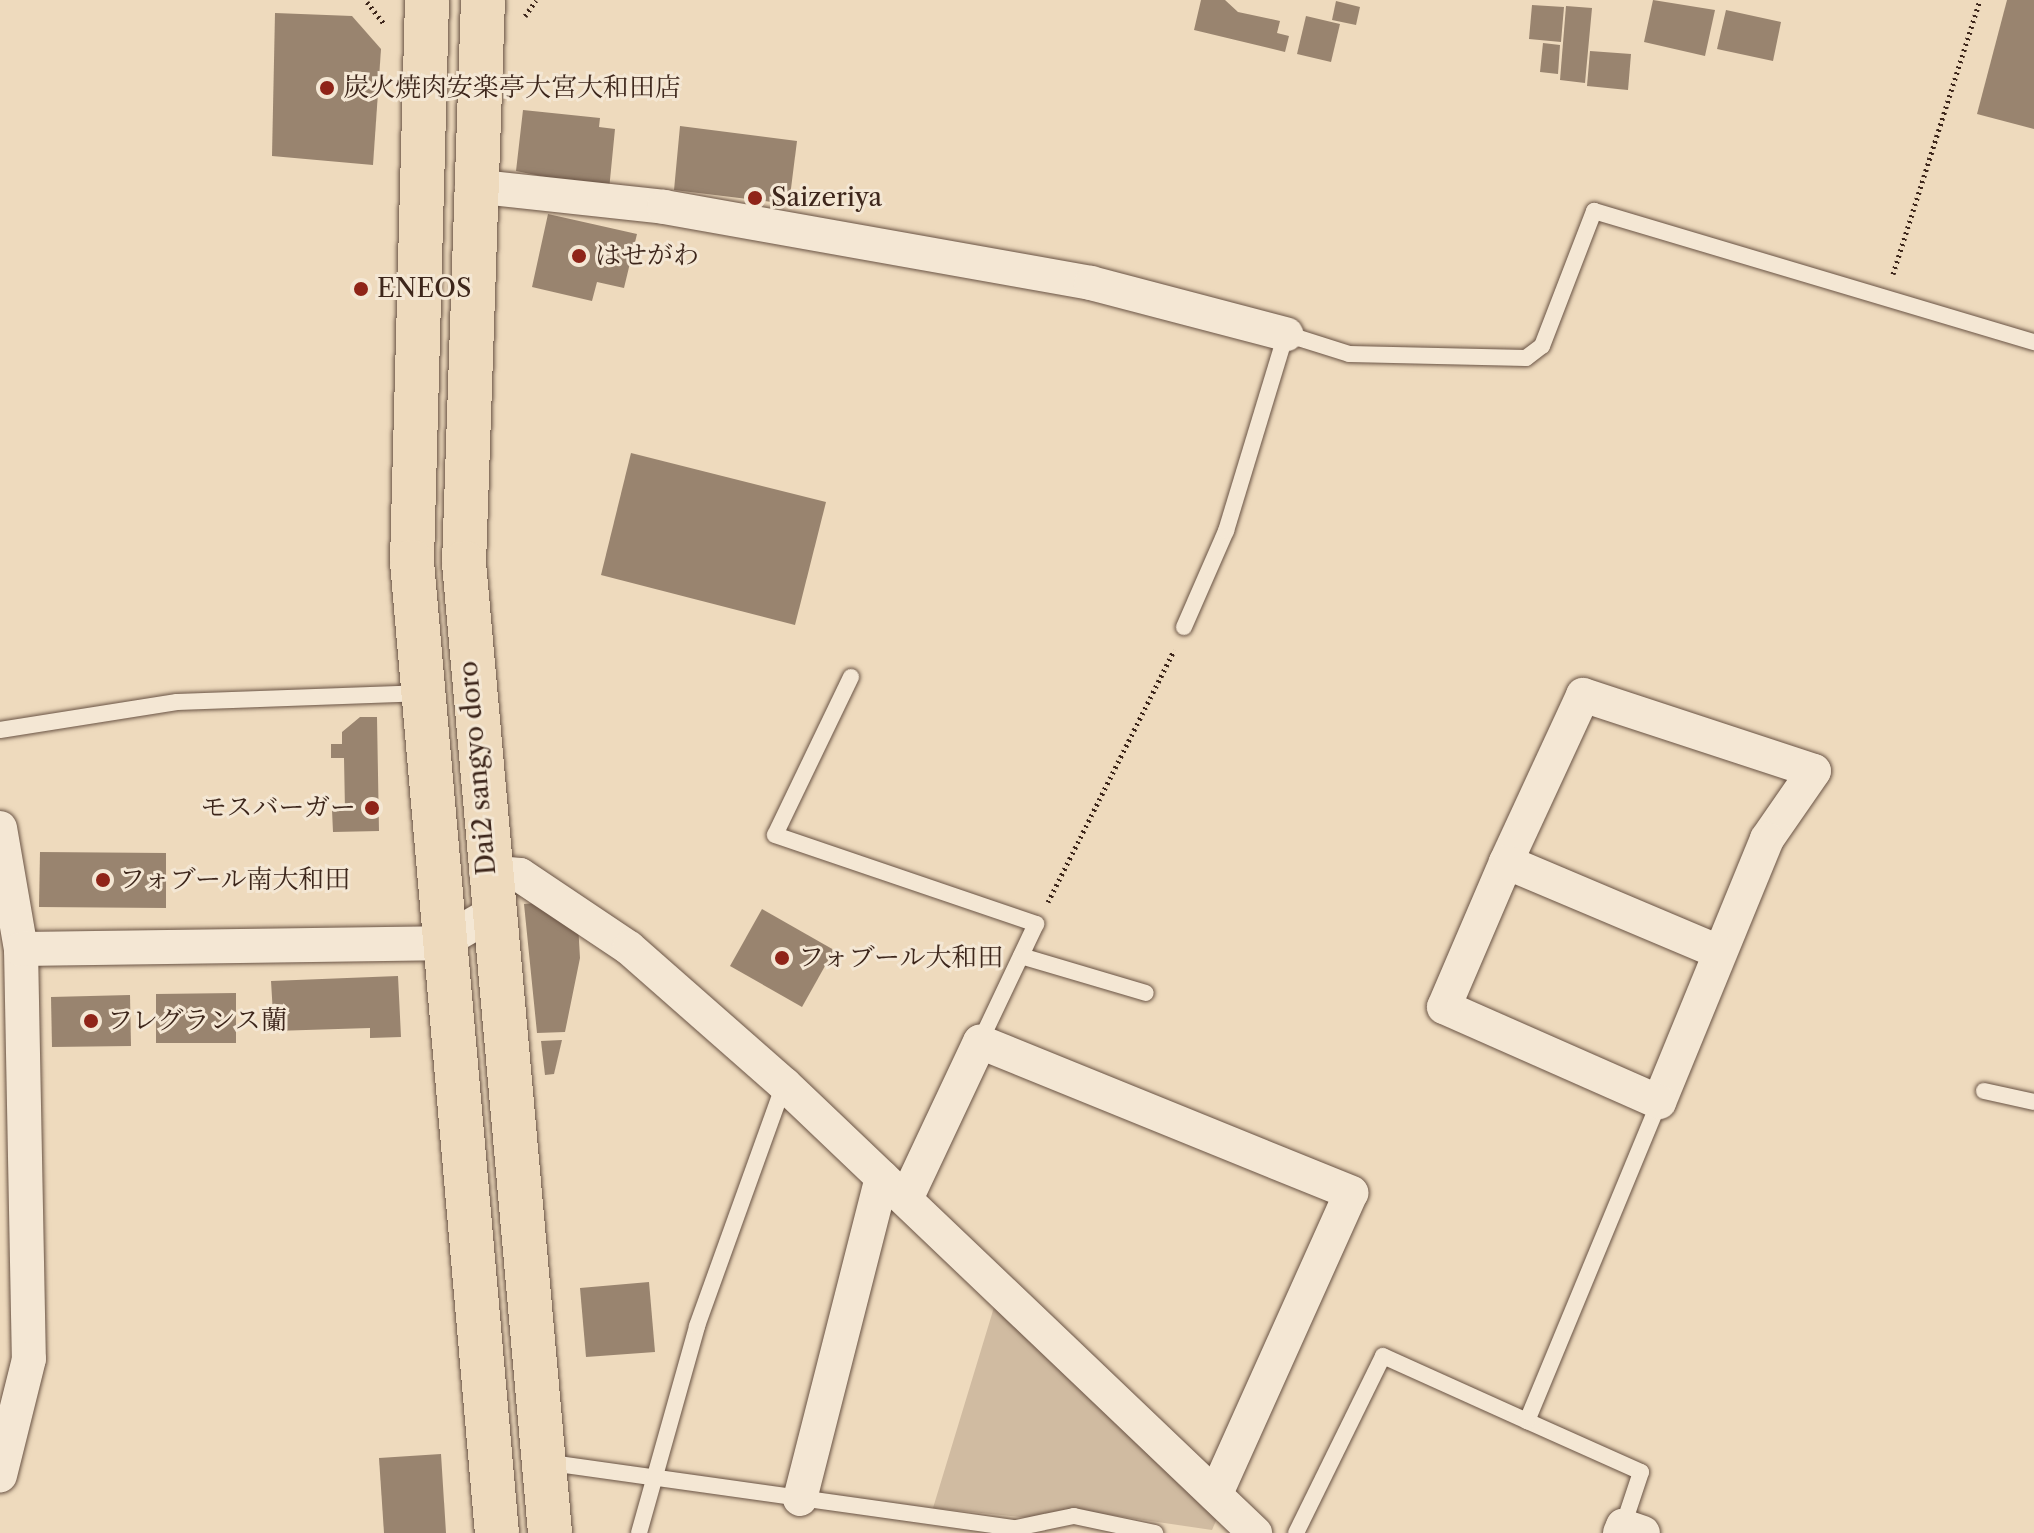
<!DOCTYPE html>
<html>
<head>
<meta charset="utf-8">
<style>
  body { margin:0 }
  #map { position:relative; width:2034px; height:1533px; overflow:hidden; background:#eedabd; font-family:"Libre Caslon Text","Noto Serif JP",serif }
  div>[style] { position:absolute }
  .green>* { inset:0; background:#d0bba1 }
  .building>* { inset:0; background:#99846f }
  .path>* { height:5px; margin-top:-2.5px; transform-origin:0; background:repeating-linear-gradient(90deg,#3d261b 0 2px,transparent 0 6px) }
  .roads { filter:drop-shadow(0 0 2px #695344) drop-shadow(0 0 2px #695344) }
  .service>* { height:16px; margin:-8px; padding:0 8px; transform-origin:8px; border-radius:8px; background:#f4e7d4 }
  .minor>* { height:34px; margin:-17px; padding:0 17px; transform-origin:17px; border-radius:17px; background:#f4e7d4 }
  .primary>* { height:44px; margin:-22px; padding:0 22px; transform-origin:22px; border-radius:22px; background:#eedabd }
  .dots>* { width:22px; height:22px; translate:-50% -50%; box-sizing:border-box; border:4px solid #f4e7d4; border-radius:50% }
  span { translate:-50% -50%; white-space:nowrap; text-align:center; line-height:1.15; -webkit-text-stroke:6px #f4e7d4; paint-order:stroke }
  .poi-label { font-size:26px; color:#3d261b }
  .left { translate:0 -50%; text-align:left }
  .right { translate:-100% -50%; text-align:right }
  .street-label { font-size:26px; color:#3d261b }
</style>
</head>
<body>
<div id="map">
  <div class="green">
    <div style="clip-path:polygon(995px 1304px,1219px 1514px,1212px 1530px,1076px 1510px,1039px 1519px,933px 1508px)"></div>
  </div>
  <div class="building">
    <div style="clip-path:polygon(1201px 0,1225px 0,1238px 12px,1280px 21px,1277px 33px,1289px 36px,1285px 52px,1194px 30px)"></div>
    <div style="clip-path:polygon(1653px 0,1715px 10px,1705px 56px,1644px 42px)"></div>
    <div style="clip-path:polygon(2007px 0,2034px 0,2034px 129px,1977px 114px)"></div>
    <div style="clip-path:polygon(1336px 1px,1360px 7px,1356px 25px,1332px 20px)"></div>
    <div style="clip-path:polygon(1532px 5px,1564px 7px,1561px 42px,1529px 39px)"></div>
    <div style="clip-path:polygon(1566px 6px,1592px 8px,1585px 83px,1560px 80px)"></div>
    <div style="clip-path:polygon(1726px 10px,1781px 22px,1773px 61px,1717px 49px)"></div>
    <div style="clip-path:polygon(275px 13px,352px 16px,381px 49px,373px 165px,272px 156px)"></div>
    <div style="clip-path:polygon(1306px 16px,1340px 24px,1331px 62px,1297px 54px)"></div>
    <div style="clip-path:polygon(1543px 43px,1560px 45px,1558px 74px,1540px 72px)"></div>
    <div style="clip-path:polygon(1590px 51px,1631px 54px,1628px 90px,1587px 86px)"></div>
    <div style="clip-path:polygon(523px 110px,600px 118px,599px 127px,615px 129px,609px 190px,516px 171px)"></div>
    <div style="clip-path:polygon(680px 126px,797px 141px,789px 204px,674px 190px)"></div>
    <div style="clip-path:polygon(548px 214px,637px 234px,624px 288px,597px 282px,592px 301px,532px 287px)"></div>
    <div style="clip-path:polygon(631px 453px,826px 502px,795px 625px,601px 575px)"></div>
    <div style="clip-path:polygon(360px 717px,377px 717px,379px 831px,333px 832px,332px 810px,345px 810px,344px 758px,331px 758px,331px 744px,342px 744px,342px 732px)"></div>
    <div style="clip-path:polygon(40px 852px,166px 853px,166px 908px,39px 907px)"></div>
    <div style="clip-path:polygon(548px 902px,550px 916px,566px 914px,578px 923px,580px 958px,565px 1032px,537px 1033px,524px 904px)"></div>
    <div style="clip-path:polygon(762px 909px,834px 950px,802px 1007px,730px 966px)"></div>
    <div style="clip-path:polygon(398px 976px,401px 1037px,370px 1038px,370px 1028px,274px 1031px,271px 981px)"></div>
    <div style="clip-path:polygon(236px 993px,236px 1043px,156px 1043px,156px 994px)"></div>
    <div style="clip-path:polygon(130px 995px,131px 1046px,52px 1047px,51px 997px)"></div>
    <div style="clip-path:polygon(562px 1040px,554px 1074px,545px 1075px,541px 1041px)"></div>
    <div style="clip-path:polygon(649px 1282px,655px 1352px,586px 1357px,580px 1288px)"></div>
    <div style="clip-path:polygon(441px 1454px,446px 1533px,384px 1533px,379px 1458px)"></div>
  </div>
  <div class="path">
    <div style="left:367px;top:2px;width:28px;rotate:52deg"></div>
    <div style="left:525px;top:16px;width:19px;rotate:-55deg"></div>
    <div style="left:1893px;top:274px;width:287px;rotate:-72.4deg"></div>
    <div style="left:1048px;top:902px;width:282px;rotate:-63.4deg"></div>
  </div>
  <div class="roads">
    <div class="service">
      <div style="left:1184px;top:627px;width:105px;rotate:-66.4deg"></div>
      <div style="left:1226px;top:531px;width:206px;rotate:-73.1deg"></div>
      <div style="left:1286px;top:334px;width:66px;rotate:17.6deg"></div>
      <div style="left:1349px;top:354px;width:177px;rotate:1.3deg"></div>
      <div style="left:1526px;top:358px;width:20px;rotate:-37deg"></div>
      <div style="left:1542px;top:346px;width:145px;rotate:-68.9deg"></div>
      <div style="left:1594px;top:211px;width:459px;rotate:16.6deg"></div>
      <div style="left:851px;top:677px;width:175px;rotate:115.7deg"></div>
      <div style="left:775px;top:835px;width:276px;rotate:18.8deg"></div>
      <div style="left:1036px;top:924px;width:131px;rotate:115.4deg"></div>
      <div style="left:0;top:730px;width:179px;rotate:-9deg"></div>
      <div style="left:177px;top:702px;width:242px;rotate:-2.1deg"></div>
      <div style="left:1021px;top:956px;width:130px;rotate:16.5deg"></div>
      <div style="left:1984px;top:1091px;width:51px;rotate:12.4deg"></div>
      <div style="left:1527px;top:1421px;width:125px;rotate:24.1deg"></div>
      <div style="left:1641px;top:1472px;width:57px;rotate:108.4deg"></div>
      <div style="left:544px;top:1462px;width:477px;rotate:8deg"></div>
      <div style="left:1016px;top:1528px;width:59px;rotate:-11.7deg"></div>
      <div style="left:1074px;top:1516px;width:83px;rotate:11.9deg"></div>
      <div style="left:639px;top:1533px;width:215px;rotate:-74.3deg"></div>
      <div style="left:697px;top:1326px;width:257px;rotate:-70.2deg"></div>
      <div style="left:1296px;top:1533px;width:197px;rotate:-63.8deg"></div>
      <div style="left:1383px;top:1356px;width:158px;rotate:24.3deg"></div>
      <div style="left:1527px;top:1421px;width:345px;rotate:-67.5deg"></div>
    </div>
    <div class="minor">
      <div style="left:472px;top:186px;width:193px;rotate:6.2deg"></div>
      <div style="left:664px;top:207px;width:434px;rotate:10.1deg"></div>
      <div style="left:1091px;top:283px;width:202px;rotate:14.7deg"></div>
      <div style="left:0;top:828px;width:123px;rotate:80.2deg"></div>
      <div style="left:21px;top:949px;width:410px;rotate:88.9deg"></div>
      <div style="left:29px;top:1359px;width:120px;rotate:104deg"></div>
      <div style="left:1506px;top:862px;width:184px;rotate:-65.2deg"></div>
      <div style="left:1583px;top:695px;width:243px;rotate:18.2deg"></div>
      <div style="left:1814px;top:771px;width:83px;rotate:124.7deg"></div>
      <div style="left:1767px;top:839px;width:284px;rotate:112.3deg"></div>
      <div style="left:1659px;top:1102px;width:235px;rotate:-156.2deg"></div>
      <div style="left:1444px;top:1007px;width:158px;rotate:-66.8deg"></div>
      <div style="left:1506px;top:862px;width:231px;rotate:22.9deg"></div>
      <div style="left:486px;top:872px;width:34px;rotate:5deg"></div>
      <div style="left:520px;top:875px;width:131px;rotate:33.8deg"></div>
      <div style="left:629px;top:948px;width:206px;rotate:41.3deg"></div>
      <div style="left:784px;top:1084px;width:651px;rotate:43.63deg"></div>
      <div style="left:21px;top:949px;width:420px;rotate:-0.8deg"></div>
      <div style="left:441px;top:943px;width:58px;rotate:-30.1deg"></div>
      <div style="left:906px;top:1199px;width:174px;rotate:-64.8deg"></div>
      <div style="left:980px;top:1042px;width:401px;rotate:22.1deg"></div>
      <div style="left:1351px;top:1193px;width:331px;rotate:114.2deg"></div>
      <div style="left:800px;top:1499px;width:332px;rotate:-75.7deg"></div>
      <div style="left:1620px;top:1533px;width:8px;rotate:-67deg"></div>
      <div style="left:1623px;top:1526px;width:21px;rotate:19deg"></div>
    </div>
    <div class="primary">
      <div style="left:427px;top:0;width:562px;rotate:91.53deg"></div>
      <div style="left:412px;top:562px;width:975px;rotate:85deg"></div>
      <div style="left:483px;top:0;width:563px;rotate:91.93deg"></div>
      <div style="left:464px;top:563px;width:974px;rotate:84.93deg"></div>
    </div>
  </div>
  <div class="dots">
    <div style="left:327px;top:88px;background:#8f2418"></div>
    <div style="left:755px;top:198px;background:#8f2418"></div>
    <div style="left:579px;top:256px;background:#8f2418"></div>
    <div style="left:361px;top:289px;background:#8f2418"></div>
    <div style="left:372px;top:808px;background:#8f2418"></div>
    <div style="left:103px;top:880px;background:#8f2418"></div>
    <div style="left:782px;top:958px;background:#8f2418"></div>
    <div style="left:91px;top:1021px;background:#8f2418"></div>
  </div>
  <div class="poi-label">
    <span class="left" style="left:343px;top:88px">炭火焼肉安楽亭大宮大和田店</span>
    <span class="left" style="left:771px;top:198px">Saizeriya</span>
    <span class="left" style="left:595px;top:256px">はせがわ</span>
    <span class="left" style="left:377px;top:289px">ENEOS</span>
    <span class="right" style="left:356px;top:808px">モスバーガー</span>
    <span class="left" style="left:119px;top:880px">フォブール南大和田</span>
    <span class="left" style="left:798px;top:958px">フォブール大和田</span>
    <span class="left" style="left:107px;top:1021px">フレグランス蘭</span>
  </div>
  <div class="street-label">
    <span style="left:478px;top:768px;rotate:-95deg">Dai2 sangyo doro</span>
  </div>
</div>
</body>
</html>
